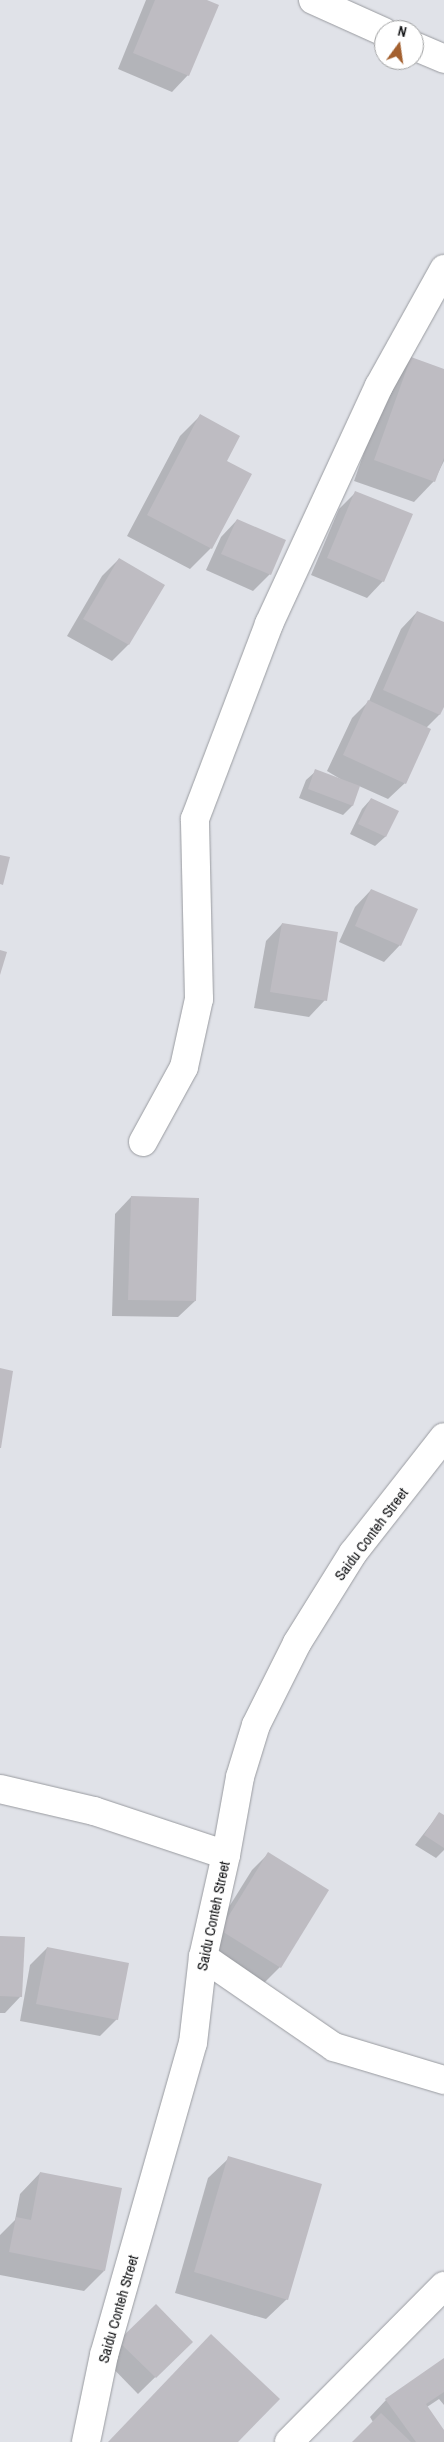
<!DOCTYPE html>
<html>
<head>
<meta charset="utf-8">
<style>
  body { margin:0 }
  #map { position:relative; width:444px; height:2442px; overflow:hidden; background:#e0e2e8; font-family:"Archivo Narrow",sans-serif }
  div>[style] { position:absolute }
  .shadow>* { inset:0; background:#0003 }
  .building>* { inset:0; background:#bebcc2 }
  .roads { filter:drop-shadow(0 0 1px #999ba0) drop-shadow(0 0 1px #999ba0) }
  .minor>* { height:28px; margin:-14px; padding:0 14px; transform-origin:14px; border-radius:14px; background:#fff }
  span { translate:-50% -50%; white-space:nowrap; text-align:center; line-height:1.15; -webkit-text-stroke:4px #fff; paint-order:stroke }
  .street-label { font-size:15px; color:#101113 }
  .north { position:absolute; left:374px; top:20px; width:50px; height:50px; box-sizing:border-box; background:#fff; border:1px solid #9fa0a1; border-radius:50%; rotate:14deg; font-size:14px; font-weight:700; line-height:20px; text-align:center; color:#101113 }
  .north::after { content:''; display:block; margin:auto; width:18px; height:22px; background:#a3602f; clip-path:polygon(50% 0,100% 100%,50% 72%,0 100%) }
</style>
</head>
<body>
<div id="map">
  <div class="shadow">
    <div style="clip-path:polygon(146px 0,203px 0,188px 75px,172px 92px,118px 69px)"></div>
    <div style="clip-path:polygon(411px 358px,444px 370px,444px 461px,434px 481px,414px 502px,354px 481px,390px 379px)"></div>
    <div style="clip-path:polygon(200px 416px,225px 462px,250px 475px,211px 548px,190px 569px,127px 536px,180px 436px)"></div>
    <div style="clip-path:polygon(356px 492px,383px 581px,367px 598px,311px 575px,339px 509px)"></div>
    <div style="clip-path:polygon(237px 520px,270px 574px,253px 591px,206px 570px,221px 537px)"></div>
    <div style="clip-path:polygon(119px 559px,163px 585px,128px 645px,112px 661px,67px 636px,102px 576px)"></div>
    <div style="clip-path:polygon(417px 612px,444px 624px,444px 704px,439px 715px,426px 728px,405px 783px,388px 799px,359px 786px,352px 806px,343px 815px,299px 798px,306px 780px,316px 771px,342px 780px,327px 771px,352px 718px,369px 701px,401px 629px)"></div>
    <div style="clip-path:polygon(371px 799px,397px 811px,385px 837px,375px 846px,350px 834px,362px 809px)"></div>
    <div style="clip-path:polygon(371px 890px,400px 945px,384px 962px,339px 942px,355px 907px)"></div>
    <div style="clip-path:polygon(282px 924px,325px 1000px,309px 1017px,254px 1008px,266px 941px)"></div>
    <div style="clip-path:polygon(131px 1197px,195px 1301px,178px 1317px,112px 1316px,115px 1214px)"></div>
    <div style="clip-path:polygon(439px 1814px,444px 1817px,444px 1850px,436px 1858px,415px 1845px)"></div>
    <div style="clip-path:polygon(268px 1854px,280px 1967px,264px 1983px,204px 1947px,252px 1870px)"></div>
    <div style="clip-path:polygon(0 1937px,21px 1996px,5px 2013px,0 2013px)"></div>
    <div style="clip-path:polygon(47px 1948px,117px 2019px,100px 2036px,20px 2021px,30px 1965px)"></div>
    <div style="clip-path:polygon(229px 2158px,287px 2299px,266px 2319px,175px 2293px,208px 2178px)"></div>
    <div style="clip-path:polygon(40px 2173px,104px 2271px,84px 2291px,0 2275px,0 2235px,15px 2220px,20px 2194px)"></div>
    <div style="clip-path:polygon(156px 2306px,191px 2342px,138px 2394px,103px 2358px)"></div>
    <div style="clip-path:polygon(444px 2359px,444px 2405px,439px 2399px,427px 2407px,444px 2432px,444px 2442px,353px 2442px,373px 2422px,370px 2417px,386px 2400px)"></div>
  </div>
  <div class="building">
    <div style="clip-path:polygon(155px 0,207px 0,219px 5px,189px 76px,133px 53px)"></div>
    <div style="clip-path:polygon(411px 357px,444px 369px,444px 458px,435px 482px,374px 460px)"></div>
    <div style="clip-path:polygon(200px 414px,240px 436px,227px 461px,252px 474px,212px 549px,147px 515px)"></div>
    <div style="clip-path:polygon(355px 491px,413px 514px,384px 582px,327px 558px)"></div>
    <div style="clip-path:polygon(237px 519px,286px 540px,271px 575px,221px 554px)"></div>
    <div style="clip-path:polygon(119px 558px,165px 585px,129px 645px,83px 619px)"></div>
    <div style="clip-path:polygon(417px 611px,444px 622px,444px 707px,440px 715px,383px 690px)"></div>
    <div style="clip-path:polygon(368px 700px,431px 729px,406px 784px,343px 755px)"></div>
    <div style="clip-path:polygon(315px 769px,360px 786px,353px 806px,308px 789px)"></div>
    <div style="clip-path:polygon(371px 798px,399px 811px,386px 837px,358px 824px)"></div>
    <div style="clip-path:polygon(0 855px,10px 857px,3px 885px,0 884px)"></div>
    <div style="clip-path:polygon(371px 889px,418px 909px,401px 946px,355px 926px)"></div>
    <div style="clip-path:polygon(282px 923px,338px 932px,327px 1001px,270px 992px)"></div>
    <div style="clip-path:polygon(0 950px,7px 952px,0 975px)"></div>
    <div style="clip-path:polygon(131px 1196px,199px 1198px,196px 1301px,128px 1300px)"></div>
    <div style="clip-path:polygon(0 1368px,13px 1371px,1px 1448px,0 1448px)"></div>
    <div style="clip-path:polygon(439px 1812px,444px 1815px,444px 1848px,424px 1835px)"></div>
    <div style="clip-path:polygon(268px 1852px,329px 1890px,281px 1968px,220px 1930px)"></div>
    <div style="clip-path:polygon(0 1936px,25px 1937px,22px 1997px,0 1996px)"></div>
    <div style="clip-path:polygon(47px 1947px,129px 1963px,118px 2020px,36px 2004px)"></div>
    <div style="clip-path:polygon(228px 2156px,322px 2184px,288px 2300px,194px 2272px)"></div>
    <div style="clip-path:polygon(40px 2172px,122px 2188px,105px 2271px,9px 2252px,16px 2217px,31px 2220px)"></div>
    <div style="clip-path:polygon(156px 2304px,193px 2342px,156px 2378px,118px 2341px)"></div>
    <div style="clip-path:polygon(211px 2334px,280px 2399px,238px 2442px,108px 2442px)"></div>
    <div style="clip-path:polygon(444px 2358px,444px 2392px,426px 2404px,444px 2430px,444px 2442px,416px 2442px,385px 2399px)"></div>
    <div style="clip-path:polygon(381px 2413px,411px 2442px,352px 2442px)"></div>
  </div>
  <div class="roads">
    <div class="minor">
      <div style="left:313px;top:0;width:78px;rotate:24.3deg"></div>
      <div style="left:414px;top:46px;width:33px;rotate:23deg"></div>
      <div style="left:143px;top:1142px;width:85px;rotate:-61.3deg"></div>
      <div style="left:184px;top:1067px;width:70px;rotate:-77.6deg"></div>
      <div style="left:199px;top:999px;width:180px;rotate:-91.3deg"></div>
      <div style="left:195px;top:819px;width:209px;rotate:-69.2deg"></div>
      <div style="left:269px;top:624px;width:262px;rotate:-65.2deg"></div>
      <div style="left:379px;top:386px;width:134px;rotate:-60.9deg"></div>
      <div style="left:0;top:1789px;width:97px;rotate:13.2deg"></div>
      <div style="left:94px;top:1811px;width:139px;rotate:18.4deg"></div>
      <div style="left:203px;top:1957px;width:159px;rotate:34.5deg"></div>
      <div style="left:334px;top:2047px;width:115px;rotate:16.7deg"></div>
      <div style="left:86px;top:2442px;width:89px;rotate:-78.3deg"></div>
      <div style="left:104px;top:2355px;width:324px;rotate:-74.1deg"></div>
      <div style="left:193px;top:2043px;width:87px;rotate:-83.4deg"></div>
      <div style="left:203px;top:1957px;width:105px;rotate:-77.3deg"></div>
      <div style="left:226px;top:1855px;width:79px;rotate:-79.8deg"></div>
      <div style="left:240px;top:1777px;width:54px;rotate:-72.9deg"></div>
      <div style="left:256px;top:1725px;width:92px;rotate:-63.4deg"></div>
      <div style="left:297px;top:1643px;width:106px;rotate:-58.1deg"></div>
      <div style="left:353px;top:1553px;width:147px;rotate:-51.9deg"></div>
      <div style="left:289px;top:2442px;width:220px;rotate:-45.2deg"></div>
    </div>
  </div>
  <div class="street-label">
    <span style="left:371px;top:1534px;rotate:-53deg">Saidu Conteh Street</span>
    <span style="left:213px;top:1916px;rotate:-78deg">Saidu Conteh Street</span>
    <span style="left:118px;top:2309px;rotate:-74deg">Saidu Conteh Street</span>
  </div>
  <div class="north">N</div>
</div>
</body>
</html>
